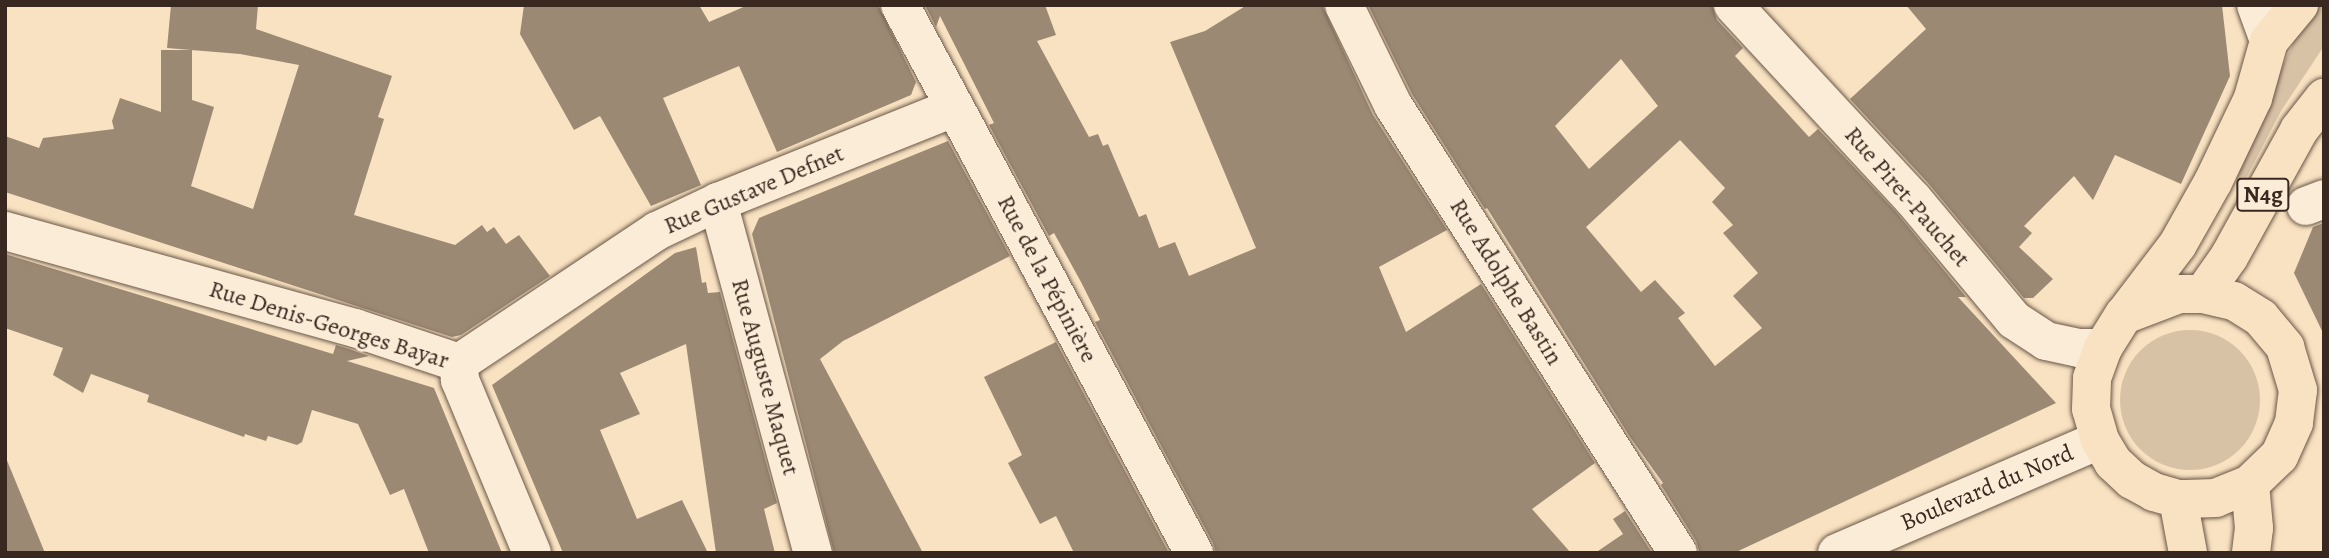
<!DOCTYPE html>
<html>
<head>
<meta charset="utf-8">
<style>
  body { margin:0 }
  #map { position:relative; width:2329px; height:558px; overflow:hidden; background:#f9e2c1; font-family:Alegreya,serif }
  div>[style] { position:absolute }
  .green>* { inset:0; background:#d8c2a6 }
  .round { border-radius:50% }
  .building>* { inset:0; background:#9c8974 }
  .roads { filter:drop-shadow(0 0 2px #685648) drop-shadow(0 0 2px #685648) }
  .minor>* { height:38px; margin:-19px; padding:0 19px; transform-origin:19px; border-radius:19px; background:#fbecd7 }
  .major>* { height:38px; margin:-19px; padding:0 19px; transform-origin:19px; border-radius:19px; background:#f9e2c1 }
  span { translate:-50% -50%; white-space:nowrap; text-align:center; line-height:1.15; -webkit-text-stroke:6px #fbecd7; paint-order:stroke }
  .shield-label span { padding:2px 5px; background:#fbecd7; border:2px solid; border-radius:5px; -webkit-text-stroke-width:0 }
  .shield-label { font-size:23px; color:#382820; font-weight:700 }
  .street-label { font-size:24px; color:#382820 }
  .frame { position:absolute; inset:0; border:7px solid #382820; pointer-events:none }
</style>
</head>
<body>
<div id="map">
  <div class="green">
    <div style="clip-path:polygon(2320px 5px,2324px 5px,2324px 46px,2281px 111px,2244px 182px,2228px 176px,2302px 26px)"></div>
    <div class="round" style="left:2120px;top:330px;width:140px;height:140px"></div>
  </div>
  <div class="building">
    <div style="clip-path:polygon(171px 5px,258px 5px,256px 29px,392px 76px,378px 117px,384px 119px,354px 215px,455px 245px,482px 225px,487px 232px,494px 227px,506px 244px,519px 235px,550px 276px,461px 335px,452px 337px,5px 192px,5px 136px,39px 148px,43px 138px,114px 129px,112px 121px,120px 98px,161px 112px,161px 50px,192px 50px,192px 100px,214px 107px,191px 186px,253px 209px,299px 65px,240px 54px,167px 48px)"></div>
    <div style="clip-path:polygon(524px 5px,699px 5px,709px 22px,748px 5px,878px 5px,916px 82px,911px 95px,777px 152px,739px 66px,663px 98px,701px 185px,651px 206px,600px 116px,574px 130px,520px 34px)"></div>
    <div style="clip-path:polygon(925px 5px,1045px 5px,1056px 35px,1037px 41px,1089px 137px,1098px 134px,1103px 146px,1108px 144px,1139px 217px,1146px 214px,1159px 248px,1175px 242px,1189px 276px,1256px 248px,1170px 42px,1205px 31px,1247px 5px,1322px 5px,1373px 115px,1447px 230px,1379px 267px,1406px 332px,1481px 284px,1595px 463px,1532px 509px,1571px 553px,1216px 553px,1213px 543px,1095px 322px,1100px 320px,1081px 282px,1054px 233px,1049px 236px,989px 125px,994px 123px,940px 16px,936px 27px)"></div>
    <div style="clip-path:polygon(evenodd,1368px 5px,1712px 5px,1717px 20px,1743px 48px,1735px 56px,1809px 137px,1818px 129px,1896px 212px,1966px 297px,1958px 297px,2056px 403px,1734px 553px,1700px 553px,1696px 541px,1661px 485px,1663px 483px,1630px 437px,1487px 208px,1485px 209px,1412px 94px,1368px 5px,1621px 59px,1658px 106px,1589px 169px,1555px 126px,1621px 59px,1368px 5px,1680px 140px,1725px 188px,1712px 202px,1733px 225px,1723px 233px,1758px 273px,1733px 296px,1762px 328px,1715px 366px,1678px 318px,1685px 313px,1655px 280px,1641px 292px,1586px 227px,1680px 140px)"></div>
    <div style="clip-path:polygon(1906px 5px,2222px 5px,2230px 76px,2181px 184px,2115px 155px,2093px 200px,2074px 176px,2024px 226px,2032px 233px,2019px 247px,2053px 279px,2033px 298px,2024px 298px,1928px 183px,1850px 99px,1926px 29px)"></div>
    <div style="clip-path:polygon(948px 141px,1010px 256px,843px 341px,820px 359px,923px 553px,834px 553px,752px 234px,759px 218px)"></div>
    <div style="clip-path:polygon(2324px 223px,2324px 335px,2294px 273px,2313px 227px)"></div>
    <div style="clip-path:polygon(696px 247px,702px 283px,706px 282px,708px 293px,720px 292px,777px 503px,764px 509px,775px 553px,716px 553px,686px 344px,620px 373px,640px 414px,600px 430px,637px 519px,682px 500px,708px 553px,563px 553px,492px 385px,675px 253px)"></div>
    <div style="clip-path:polygon(5px 254px,333px 354px,336px 345px,349px 349px,369px 356px,347px 361px,434px 388px,502px 553px,429px 553px,404px 489px,390px 495px,358px 424px,312px 410px,302px 442px,297px 445px,268px 436px,266px 441px,245px 434px,244px 437px,147px 402px,149px 395px,91px 374px,83px 393px,53px 375px,63px 348px,5px 328px)"></div>
    <div style="clip-path:polygon(1056px 342px,1169px 553px,1074px 553px,1056px 516px,1040px 524px,1008px 463px,1022px 455px,984px 377px)"></div>
    <div style="clip-path:polygon(5px 458px,6px 458px,45px 553px,5px 553px)"></div>
    <div style="clip-path:polygon(1625px 511px,1652px 553px,1595px 553px,1623px 534px,1613px 519px)"></div>
  </div>
  <div class="roads">
    <div class="minor">
      <div style="left:900px;top:5px;width:622px;rotate:61.79deg"></div>
      <div style="left:1344px;top:5px;width:111px;rotate:63.9deg"></div>
      <div style="left:1393px;top:105px;width:531px;rotate:57.54deg"></div>
      <div style="left:1733px;top:5px;width:263px;rotate:47.2deg"></div>
      <div style="left:1912px;top:198px;width:159px;rotate:50.1deg"></div>
      <div style="left:2014px;top:320px;width:38px;rotate:33deg"></div>
      <div style="left:2046px;top:341px;width:34px;rotate:12deg"></div>
      <div style="left:2079px;top:348px;width:24px"></div>
      <div style="left:2256px;top:5px;width:38px;rotate:70deg"></div>
      <div style="left:718px;top:202px;width:364px;rotate:74.9deg"></div>
      <div style="left:2306px;top:206px;width:19px;rotate:-21deg"></div>
      <div style="left:5px;top:231px;width:363px;rotate:15.5deg"></div>
      <div style="left:355px;top:328px;width:110px;rotate:18.6deg"></div>
      <div style="left:459px;top:363px;width:17px;rotate:87deg"></div>
      <div style="left:460px;top:380px;width:187px;rotate:67.4deg"></div>
      <div style="left:459px;top:363px;width:238px;rotate:-33.7deg"></div>
      <div style="left:657px;top:231px;width:68px;rotate:-25.4deg"></div>
      <div style="left:718px;top:202px;width:255px;rotate:-21.8deg"></div>
      <div style="left:1837px;top:553px;width:286px;rotate:-23.3deg"></div>
    </div>
    <div class="major">
      <div style="left:2203px;top:294px;width:45px;rotate:-54.9deg"></div>
      <div style="left:2229px;top:257px;width:145px;rotate:-61.1deg"></div>
      <div style="left:2299px;top:130px;width:41px;rotate:-52deg"></div>
      <div style="left:2124px;top:315px;width:59px;rotate:-20.9deg"></div>
      <div style="left:2179px;top:294px;width:24px"></div>
      <div style="left:2203px;top:294px;width:32px;rotate:13deg"></div>
      <div style="left:2234px;top:301px;width:32px;rotate:32deg"></div>
      <div style="left:2261px;top:318px;width:38px;rotate:50deg"></div>
      <div style="left:2285px;top:347px;width:45px;rotate:73.2deg"></div>
      <div style="left:2298px;top:390px;width:33px;rotate:97deg"></div>
      <div style="left:2294px;top:423px;width:36px;rotate:114deg"></div>
      <div style="left:2279px;top:456px;width:40px;rotate:136deg"></div>
      <div style="left:2250px;top:484px;width:37px;rotate:158deg"></div>
      <div style="left:2216px;top:498px;width:38px;rotate:178deg"></div>
      <div style="left:2178px;top:499px;width:25px;rotate:-164deg"></div>
      <div style="left:2154px;top:492px;width:25px;rotate:-151deg"></div>
      <div style="left:2132px;top:480px;width:26px;rotate:-137deg"></div>
      <div style="left:2113px;top:462px;width:26px;rotate:-121deg"></div>
      <div style="left:2100px;top:440px;width:32px;rotate:-106deg"></div>
      <div style="left:2091px;top:409px;width:31px;rotate:-88deg"></div>
      <div style="left:2092px;top:378px;width:32px;rotate:-70deg"></div>
      <div style="left:2103px;top:348px;width:39px;rotate:-58deg"></div>
      <div style="left:2124px;top:315px;width:89px;rotate:-52.7deg"></div>
      <div style="left:2178px;top:244px;width:71px;rotate:-60.6deg"></div>
      <div style="left:2213px;top:182px;width:93px;rotate:-64.5deg"></div>
      <div style="left:2253px;top:98px;width:59px;rotate:-74.3deg"></div>
      <div style="left:2269px;top:41px;width:47px;rotate:-50.2deg"></div>
      <div style="left:2250px;top:484px;width:44px;rotate:84.8deg"></div>
      <div style="left:2254px;top:528px;width:25px;rotate:97deg"></div>
      <div style="left:2178px;top:499px;width:55px;rotate:79.5deg"></div>
    </div>
  </div>
  <div class="shield-label">
    <span style="left:2263px;top:195px">N4g</span>
  </div>
  <div class="street-label">
    <span style="left:754px;top:190px;rotate:-23deg">Rue Gustave Defnet</span>
    <span style="left:1907px;top:197px;rotate:49deg">Rue Piret-Pauchet</span>
    <span style="left:1047px;top:279px;rotate:62deg">Rue de la Pépinière</span>
    <span style="left:1506px;top:282px;rotate:58deg">Rue Adolphe Bastin</span>
    <span style="left:329px;top:325px;rotate:17deg">Rue Denis-Georges Bayar</span>
    <span style="left:765px;top:377px;rotate:75deg">Rue Auguste Maquet</span>
    <span style="left:1987px;top:488px;rotate:-23deg">Boulevard du Nord</span>
  </div>
  <div class="frame"></div>
</div>
</body>
</html>
